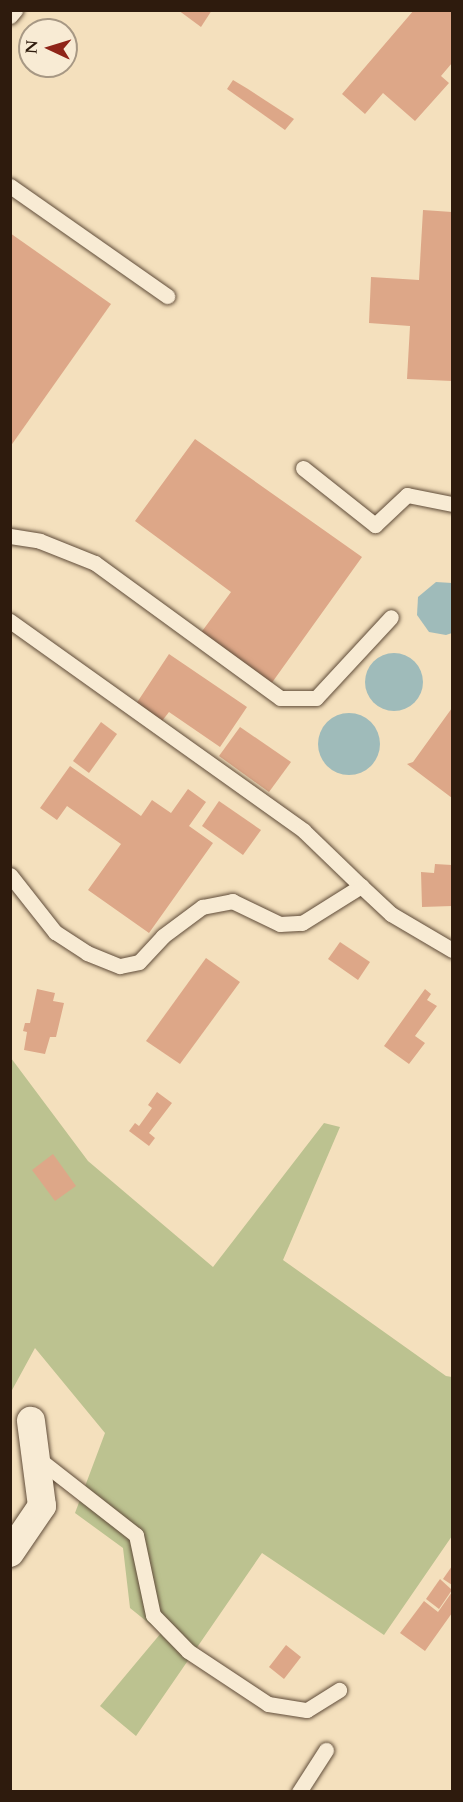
<!DOCTYPE html>
<html>
<head>
<meta charset="utf-8">
<style>
  body { margin:0 }
  #map { position:relative; width:463px; height:1802px; overflow:hidden; background:#f4e0bd; font-family:Cardo,serif }
  div>[style] { position:absolute }
  .green>* { inset:0; background:#bcc290 }
  .water>* { inset:0; background:#9fbbba }
  .round { border-radius:50% }
  .building>* { inset:0; background:#dda788 }
  .roads { filter:drop-shadow(0 0 2px #604c39) drop-shadow(0 0 2px #604c39) }
  .lane>* { height:15px; margin:-7.5px; padding:0 7.5px; transform-origin:7.5px; border-radius:7.5px; background:#f8ebd4 }
  .street>* { height:28px; margin:-14px; padding:0 14px; transform-origin:14px; border-radius:14px; background:#f8ebd4 }
  span { translate:-50% -50%; white-space:nowrap; text-align:center; line-height:1.15; -webkit-text-stroke:4.5px #f8ebd4; paint-order:stroke }
  .frame { position:absolute; inset:0; border:12px solid #2e1b0d; pointer-events:none }
  .north { position:absolute; left:18px; top:18px; width:60px; height:60px; box-sizing:border-box; background:#f8ebd4; border:2px solid #a79884; border-radius:50%; rotate:274deg; font-size:16px; font-weight:700; line-height:24px; text-align:center; color:#2e1b0d }
  .north::after { content:''; display:block; margin:auto; width:21px; height:27px; background:#8f2418; clip-path:polygon(50% 0,100% 100%,50% 72%,0 100%) }
</style>
</head>
<body>
<div id="map">
  <div class="green">
    <div style="clip-path:polygon(11px 1058px,88px 1161px,213px 1267px,324px 1123px,340px 1127px,283px 1260px,446px 1376px,452px 1377px,452px 1536px,384px 1635px,262px 1553px,136px 1736px,100px 1706px,161px 1633px,130px 1608px,123px 1548px,75px 1513px,105px 1433px,35px 1348px,11px 1392px)"></div>
  </div>
  <div class="water">
    <div style="clip-path:polygon(436px 582px,452px 583px,452px 633px,446px 635px,429px 632px,417px 615px,418px 597px)"></div>
    <div class="round" style="left:365px;top:653px;width:58px;height:58px"></div>
    <div class="round" style="left:318px;top:713px;width:62px;height:62px"></div>
  </div>
  <div class="building">
    <div style="clip-path:polygon(178px 10px,212px 10px,201px 27px)"></div>
    <div style="clip-path:polygon(414px 10px,452px 10px,452px 63px,441px 76px,449px 83px,415px 121px,383px 93px,365px 114px,342px 94px)"></div>
    <div style="clip-path:polygon(233px 80px,248px 89px,294px 119px,285px 130px,227px 89px)"></div>
    <div style="clip-path:polygon(423px 210px,452px 212px,452px 381px,407px 379px,410px 326px,369px 323px,371px 277px,419px 280px)"></div>
    <div style="clip-path:polygon(10px 233px,111px 304px,10px 447px)"></div>
    <div style="clip-path:polygon(195px 439px,362px 557px,271px 684px,200px 634px,231px 592px,135px 521px)"></div>
    <div style="clip-path:polygon(169px 654px,247px 707px,220px 747px,169px 712px,162px 721px,136px 704px)"></div>
    <div style="clip-path:polygon(452px 708px,452px 798px,407px 764px,413px 762px)"></div>
    <div style="clip-path:polygon(101px 722px,117px 734px,89px 773px,73px 761px)"></div>
    <div style="clip-path:polygon(240px 727px,291px 762px,269px 792px,219px 756px)"></div>
    <div style="clip-path:polygon(70px 766px,141px 816px,152px 800px,171px 813px,188px 789px,206px 802px,189px 826px,213px 843px,149px 933px,88px 890px,121px 844px,67px 806px,57px 820px,40px 808px)"></div>
    <div style="clip-path:polygon(219px 801px,261px 830px,243px 855px,202px 826px)"></div>
    <div style="clip-path:polygon(435px 864px,452px 865px,452px 906px,422px 907px,421px 872px,434px 873px)"></div>
    <div style="clip-path:polygon(340px 942px,370px 962px,358px 980px,328px 959px)"></div>
    <div style="clip-path:polygon(206px 958px,240px 982px,180px 1064px,146px 1041px)"></div>
    <div style="clip-path:polygon(37px 989px,55px 993px,53px 1001px,64px 1003px,56px 1037px,50px 1037px,45px 1054px,24px 1050px,27px 1032px,23px 1031px,25px 1023px,30px 1023px)"></div>
    <div style="clip-path:polygon(425px 989px,431px 994px,427px 1000px,437px 1006px,415px 1036px,425px 1043px,409px 1064px,384px 1046px)"></div>
    <div style="clip-path:polygon(157px 1092px,172px 1103px,149px 1133px,155px 1138px,149px 1146px,129px 1131px,135px 1123px,139px 1126px,152px 1108px,148px 1105px)"></div>
    <div style="clip-path:polygon(53px 1154px,76px 1186px,55px 1201px,32px 1170px)"></div>
    <div style="clip-path:polygon(452px 1566px,452px 1585px,443px 1579px)"></div>
    <div style="clip-path:polygon(440px 1579px,452px 1590px,439px 1609px,426px 1599px)"></div>
    <div style="clip-path:polygon(452px 1592px,452px 1613px,425px 1651px,400px 1633px,424px 1601px,438px 1612px)"></div>
    <div style="clip-path:polygon(286px 1645px,301px 1657px,284px 1679px,269px 1667px)"></div>
  </div>
  <div class="roads">
    <div class="lane">
      <div style="left:10px;top:16px;width:8px;rotate:-50deg"></div>
      <div style="left:10px;top:186px;width:192px;rotate:35deg"></div>
      <div style="left:303px;top:468px;width:92px;rotate:38.4deg"></div>
      <div style="left:375px;top:525px;width:44px;rotate:-43.2deg"></div>
      <div style="left:407px;top:495px;width:46px;rotate:11.3deg"></div>
      <div style="left:10px;top:536px;width:30px;rotate:9deg"></div>
      <div style="left:40px;top:541px;width:59px;rotate:21.8deg"></div>
      <div style="left:95px;top:563px;width:229px;rotate:36.1deg"></div>
      <div style="left:280px;top:698px;width:36px"></div>
      <div style="left:316px;top:698px;width:110px;rotate:-47.2deg"></div>
      <div style="left:10px;top:621px;width:361px;rotate:35.5deg"></div>
      <div style="left:304px;top:831px;width:79px;rotate:44deg"></div>
      <div style="left:10px;top:875px;width:73px;rotate:51.7deg"></div>
      <div style="left:55px;top:932px;width:38px;rotate:33deg"></div>
      <div style="left:87px;top:953px;width:35px;rotate:22deg"></div>
      <div style="left:120px;top:966px;width:19px;rotate:-12deg"></div>
      <div style="left:139px;top:962px;width:35px;rotate:-47deg"></div>
      <div style="left:163px;top:936px;width:49px;rotate:-36.6deg"></div>
      <div style="left:202px;top:907px;width:31px;rotate:-11deg"></div>
      <div style="left:232px;top:901px;width:53px;rotate:25.6deg"></div>
      <div style="left:280px;top:924px;width:22px;rotate:-3deg"></div>
      <div style="left:302px;top:923px;width:70px;rotate:-32.1deg"></div>
      <div style="left:361px;top:886px;width:41px;rotate:43deg"></div>
      <div style="left:391px;top:914px;width:71px;rotate:30.5deg"></div>
      <div style="left:36px;top:1457px;width:127px;rotate:38deg"></div>
      <div style="left:136px;top:1535px;width:82px;rotate:78deg"></div>
      <div style="left:153px;top:1615px;width:50px;rotate:45.8deg"></div>
      <div style="left:188px;top:1651px;width:96px;rotate:33.5deg"></div>
      <div style="left:268px;top:1704px;width:39px;rotate:9deg"></div>
      <div style="left:307px;top:1710px;width:38px;rotate:-32deg"></div>
      <div style="left:299px;top:1792px;width:50px;rotate:-57.3deg"></div>
    </div>
    <div class="street">
      <div style="left:10px;top:1553px;width:57px;rotate:-55.8deg"></div>
      <div style="left:42px;top:1506px;width:86px;rotate:-97.4deg"></div>
    </div>
  </div>
  <div class="frame"></div>
  <div class="north">N</div>
</div>
</body>
</html>
